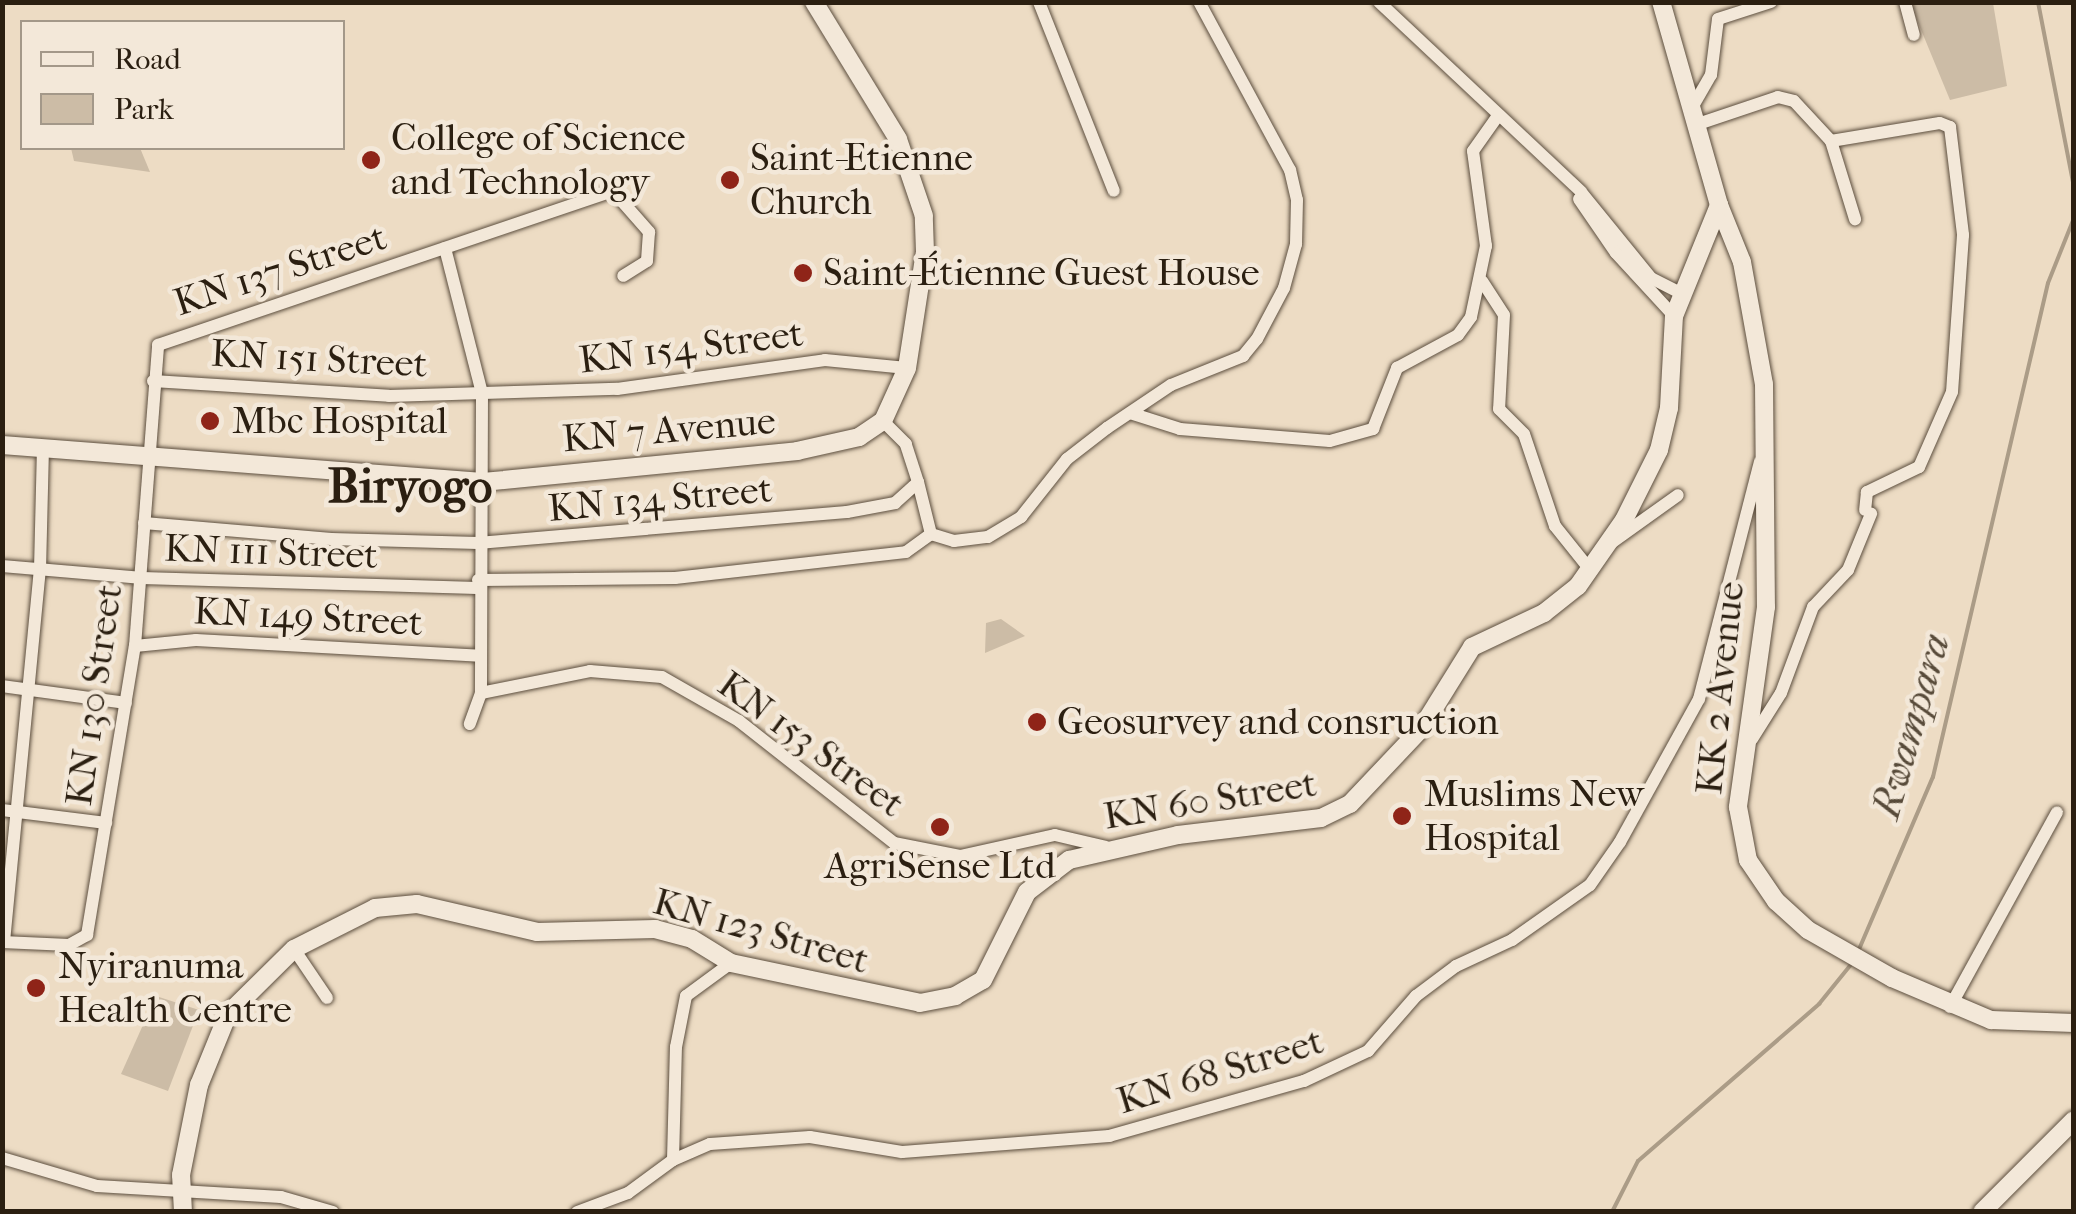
<!DOCTYPE html>
<html>
<head>
<meta charset="utf-8">
<style>
  body { margin:0 }
  #map { position:relative; width:2076px; height:1214px; overflow:hidden; background:#eddcc4; font-family:"IM FELL French Canon",serif }
  div>[style] { position:absolute }
  .green>* { inset:0; background:#ccbca6 }
  .stream>* { height:4px; margin:-2px; padding:0 2px; transform-origin:2px; border-radius:2px; background:#ab9c87 }
  .roads { filter:drop-shadow(0 0 2px #5c4e3e) drop-shadow(0 0 2px #5c4e3e) }
  .street>* { height:12px; margin:-6px; padding:0 6px; transform-origin:6px; border-radius:6px; background:#f3e8d9 }
  .secondary>* { height:18px; margin:-9px; padding:0 9px; transform-origin:9px; border-radius:9px; background:#f3e8d9 }
  .dots>* { width:28px; height:28px; translate:-50% -50%; box-sizing:border-box; border:5px solid #f3e8d9; border-radius:50% }
  span { translate:-50% -50%; white-space:nowrap; text-align:center; line-height:1.15; -webkit-text-stroke:9px #f3e8d9; paint-order:stroke }
  .poi-label { font-size:38px; color:#2b1f11 }
  .left { translate:0 -50%; text-align:left }
  .street-label { font-size:38px; color:#2b1f11 }
  .water-label { font-size:40px; color:#584b3a; font-style:italic }
  .district-label { font-size:48px; color:#2b1f11; font-weight:700 }
  .frame { position:absolute; inset:0; border:5px solid #2b1f11; pointer-events:none }
  .legend { position:absolute; left:20px; top:20px; width:325px; height:130px; box-sizing:border-box; background:#f3e8d9; border:2px solid #a39889; margin:0; padding:12px 18px; list-style:none; font-size:30px; color:#2b1f11 }
  .legend li { display:flex; align-items:center; gap:20px; height:50px }
  .legend b { width:50px; border:2px solid #a39889 }
</style>
</head>
<body>
<div id="map">
  <div class="green">
    <div style="clip-path:polygon(1910px 3px,1993px 3px,2007px 86px,1950px 100px)"></div>
    <div style="clip-path:polygon(71px 148px,140px 148px,150px 172px,74px 161px)"></div>
    <div style="clip-path:polygon(1001px 619px,1025px 636px,985px 653px,986px 623px)"></div>
    <div style="clip-path:polygon(156px 996px,199px 1010px,168px 1091px,121px 1074px)"></div>
  </div>
  <div class="stream">
    <div style="left:2038px;top:2px;width:188px;rotate:79deg"></div>
    <div style="left:1857px;top:954px;width:193px;rotate:-66.8deg"></div>
    <div style="left:1933px;top:777px;width:507px;rotate:-76.9deg"></div>
    <div style="left:2048px;top:283px;width:70px;rotate:-68.2deg"></div>
    <div style="left:1612px;top:1212px;width:57px;rotate:-63deg"></div>
    <div style="left:1638px;top:1161px;width:240px;rotate:-40.9deg"></div>
    <div style="left:1819px;top:1004px;width:54px;rotate:-51deg"></div>
  </div>
  <div class="roads">
    <div class="street">
      <div style="left:1039px;top:2px;width:203px;rotate:68.4deg"></div>
      <div style="left:1379px;top:2px;width:277px;rotate:43.2deg"></div>
      <div style="left:1581px;top:192px;width:111px;rotate:50.9deg"></div>
      <div style="left:1651px;top:278px;width:35px;rotate:27deg"></div>
      <div style="left:1905px;top:2px;width:34px;rotate:75deg"></div>
      <div style="left:1693px;top:106px;width:36px;rotate:-60deg"></div>
      <div style="left:1711px;top:75px;width:56px;rotate:-82.9deg"></div>
      <div style="left:1718px;top:19px;width:56px;rotate:-17.8deg"></div>
      <div style="left:1698px;top:124px;width:84px;rotate:-18.6deg"></div>
      <div style="left:1778px;top:97px;width:16px;rotate:14deg"></div>
      <div style="left:1794px;top:101px;width:54px;rotate:47.2deg"></div>
      <div style="left:1831px;top:141px;width:110px;rotate:-9.4deg"></div>
      <div style="left:1940px;top:123px;width:11px;rotate:22deg"></div>
      <div style="left:1950px;top:127px;width:109px;rotate:83.1deg"></div>
      <div style="left:1963px;top:235px;width:157px;rotate:94deg"></div>
      <div style="left:1952px;top:392px;width:82px;rotate:113.7deg"></div>
      <div style="left:1919px;top:467px;width:58px;rotate:154.3deg"></div>
      <div style="left:1867px;top:492px;width:18px;rotate:96deg"></div>
      <div style="left:1831px;top:141px;width:82px;rotate:72.9deg"></div>
      <div style="left:1579px;top:199px;width:65px;rotate:55.6deg"></div>
      <div style="left:1616px;top:253px;width:86px;rotate:47.4deg"></div>
      <div style="left:445px;top:248px;width:150px;rotate:75.7deg"></div>
      <div style="left:482px;top:393px;width:300px;rotate:90.2deg"></div>
      <div style="left:481px;top:693px;width:33px;rotate:110deg"></div>
      <div style="left:1482px;top:281px;width:40px;rotate:57.1deg"></div>
      <div style="left:1504px;top:315px;width:94px;rotate:93deg"></div>
      <div style="left:1499px;top:409px;width:35px;rotate:45deg"></div>
      <div style="left:1524px;top:434px;width:97px;rotate:71.4deg"></div>
      <div style="left:1555px;top:526px;width:58px;rotate:51.3deg"></div>
      <div style="left:153px;top:381px;width:236px;rotate:3.6deg"></div>
      <div style="left:389px;top:396px;width:228px;rotate:-1.8deg"></div>
      <div style="left:617px;top:389px;width:210px;rotate:-7.9deg"></div>
      <div style="left:825px;top:360px;width:82px;rotate:5.6deg"></div>
      <div style="left:1130px;top:413px;width:52px;rotate:17.7deg"></div>
      <div style="left:1180px;top:429px;width:150px;rotate:4.6deg"></div>
      <div style="left:1330px;top:441px;width:45px;rotate:-15.6deg"></div>
      <div style="left:1373px;top:429px;width:66px;rotate:-68.5deg"></div>
      <div style="left:1397px;top:368px;width:69px;rotate:-28.4deg"></div>
      <div style="left:1458px;top:335px;width:22px;rotate:-54deg"></div>
      <div style="left:1471px;top:317px;width:73px;rotate:-78.1deg"></div>
      <div style="left:1486px;top:246px;width:96px;rotate:-97.8deg"></div>
      <div style="left:1473px;top:151px;width:42px;rotate:-54.8deg"></div>
      <div style="left:918px;top:482px;width:54px;rotate:76deg"></div>
      <div style="left:931px;top:534px;width:24px;rotate:17deg"></div>
      <div style="left:954px;top:541px;width:34px;rotate:-7deg"></div>
      <div style="left:988px;top:537px;width:39px;rotate:-31deg"></div>
      <div style="left:1021px;top:517px;width:74px;rotate:-51.6deg"></div>
      <div style="left:1067px;top:459px;width:51px;rotate:-37.8deg"></div>
      <div style="left:1107px;top:428px;width:77px;rotate:-33.9deg"></div>
      <div style="left:1171px;top:385px;width:78px;rotate:-21.9deg"></div>
      <div style="left:1243px;top:356px;width:22px;rotate:-51deg"></div>
      <div style="left:1257px;top:339px;width:58px;rotate:-62.1deg"></div>
      <div style="left:1284px;top:288px;width:46px;rotate:-74.7deg"></div>
      <div style="left:1296px;top:244px;width:44px;rotate:-88.7deg"></div>
      <div style="left:1297px;top:200px;width:31px;rotate:-103deg"></div>
      <div style="left:1290px;top:170px;width:191px;rotate:-118.4deg"></div>
      <div style="left:144px;top:523px;width:188px;rotate:4.9deg"></div>
      <div style="left:331px;top:539px;width:147px;rotate:1.6deg"></div>
      <div style="left:478px;top:543px;width:370px;rotate:-4.8deg"></div>
      <div style="left:847px;top:512px;width:49px;rotate:-10.6deg"></div>
      <div style="left:895px;top:503px;width:31px;rotate:-42deg"></div>
      <div style="left:918px;top:482px;width:40px;rotate:-108deg"></div>
      <div style="left:906px;top:444px;width:33px;rotate:-135deg"></div>
      <div style="left:1611px;top:543px;width:82px;rotate:-35.6deg"></div>
      <div style="left:2px;top:566px;width:141px;rotate:4.9deg"></div>
      <div style="left:142px;top:578px;width:335px;rotate:1.7deg"></div>
      <div style="left:478px;top:580px;width:197px;rotate:-0.6deg"></div>
      <div style="left:675px;top:578px;width:232px;rotate:-6.4deg"></div>
      <div style="left:906px;top:552px;width:31px;rotate:-36deg"></div>
      <div style="left:135px;top:646px;width:61px;rotate:-5.6deg"></div>
      <div style="left:196px;top:640px;width:284px;rotate:3.2deg"></div>
      <div style="left:2px;top:686px;width:125px;rotate:7.8deg"></div>
      <div style="left:481px;top:693px;width:111px;rotate:-11.4deg"></div>
      <div style="left:590px;top:671px;width:72px;rotate:4.8deg"></div>
      <div style="left:662px;top:677px;width:89px;rotate:29.7deg"></div>
      <div style="left:739px;top:721px;width:197px;rotate:38.2deg"></div>
      <div style="left:894px;top:843px;width:67px;rotate:11.1deg"></div>
      <div style="left:960px;top:856px;width:97px;rotate:-12.5deg"></div>
      <div style="left:1055px;top:835px;width:52px;rotate:13.2deg"></div>
      <div style="left:1752px;top:739px;width:54px;rotate:-57.8deg"></div>
      <div style="left:1781px;top:693px;width:92px;rotate:-69.6deg"></div>
      <div style="left:1813px;top:607px;width:51px;rotate:-46.6deg"></div>
      <div style="left:1848px;top:570px;width:61px;rotate:-67.7deg"></div>
      <div style="left:2px;top:810px;width:105px;rotate:7.1deg"></div>
      <div style="left:2px;top:942px;width:67px;rotate:2.6deg"></div>
      <div style="left:69px;top:945px;width:21px;rotate:-29deg"></div>
      <div style="left:87px;top:935px;width:293px;rotate:-80.6deg"></div>
      <div style="left:135px;top:646px;width:302px;rotate:-85.6deg"></div>
      <div style="left:158px;top:345px;width:480px;rotate:-18.7deg"></div>
      <div style="left:613px;top:191px;width:55px;rotate:48.7deg"></div>
      <div style="left:649px;top:232px;width:29px;rotate:94deg"></div>
      <div style="left:647px;top:261px;width:28px;rotate:148deg"></div>
      <div style="left:4px;top:942px;width:374px;rotate:-84.5deg"></div>
      <div style="left:40px;top:570px;width:123px;rotate:-88.6deg"></div>
      <div style="left:294px;top:949px;width:59px;rotate:56deg"></div>
      <div style="left:1950px;top:1007px;width:222px;rotate:-61.2deg"></div>
      <div style="left:2px;top:1158px;width:99px;rotate:16.4deg"></div>
      <div style="left:97px;top:1186px;width:184px;rotate:3.4deg"></div>
      <div style="left:281px;top:1197px;width:54px;rotate:16.1deg"></div>
      <div style="left:673px;top:1160px;width:113px;rotate:-88.5deg"></div>
      <div style="left:676px;top:1047px;width:52px;rotate:-78.9deg"></div>
      <div style="left:686px;top:996px;width:56px;rotate:-36.3deg"></div>
      <div style="left:577px;top:1212px;width:54px;rotate:-20.4deg"></div>
      <div style="left:628px;top:1193px;width:56px;rotate:-36.3deg"></div>
      <div style="left:673px;top:1160px;width:40px;rotate:-23.4deg"></div>
      <div style="left:710px;top:1144px;width:100px;rotate:-4deg"></div>
      <div style="left:810px;top:1137px;width:93px;rotate:9.3deg"></div>
      <div style="left:902px;top:1152px;width:208px;rotate:-4.4deg"></div>
      <div style="left:1109px;top:1136px;width:203px;rotate:-15.8deg"></div>
      <div style="left:1304px;top:1081px;width:71px;rotate:-25.1deg"></div>
      <div style="left:1368px;top:1051px;width:73px;rotate:-48.9deg"></div>
      <div style="left:1416px;top:996px;width:50px;rotate:-36.9deg"></div>
      <div style="left:1456px;top:966px;width:62px;rotate:-24.9deg"></div>
      <div style="left:1512px;top:940px;width:95px;rotate:-35.2deg"></div>
      <div style="left:1590px;top:885px;width:52px;rotate:-55.1deg"></div>
      <div style="left:1620px;top:842px;width:163px;rotate:-61.1deg"></div>
      <div style="left:1699px;top:699px;width:245px;rotate:-75.6deg"></div>
    </div>
    <div class="secondary">
      <div style="left:1719px;top:205px;width:61px;rotate:68deg"></div>
      <div style="left:1742px;top:262px;width:124px;rotate:79.8deg"></div>
      <div style="left:1764px;top:384px;width:223px;rotate:89.5deg"></div>
      <div style="left:1766px;top:607px;width:202px;rotate:98deg"></div>
      <div style="left:1738px;top:807px;width:54px;rotate:79.3deg"></div>
      <div style="left:1748px;top:860px;width:50px;rotate:55.7deg"></div>
      <div style="left:1776px;top:901px;width:43px;rotate:42.2deg"></div>
      <div style="left:1808px;top:930px;width:97px;rotate:29.7deg"></div>
      <div style="left:1892px;top:978px;width:108px;rotate:23deg"></div>
      <div style="left:1991px;top:1020px;width:83px;rotate:2.1deg"></div>
      <div style="left:2px;top:445px;width:482px;rotate:4.4deg"></div>
      <div style="left:483px;top:482px;width:316px;rotate:-5.6deg"></div>
      <div style="left:797px;top:451px;width:64px;rotate:-12.7deg"></div>
      <div style="left:859px;top:437px;width:29px;rotate:-34deg"></div>
      <div style="left:883px;top:421px;width:58px;rotate:-65.6deg"></div>
      <div style="left:907px;top:368px;width:117px;rotate:-81.2deg"></div>
      <div style="left:925px;top:252px;width:36px;rotate:-92deg"></div>
      <div style="left:924px;top:216px;width:81px;rotate:-108.7deg"></div>
      <div style="left:898px;top:139px;width:161px;rotate:-121.5deg"></div>
      <div style="left:183px;top:1212px;width:37px;rotate:-93deg"></div>
      <div style="left:181px;top:1175px;width:92px;rotate:-78.7deg"></div>
      <div style="left:199px;top:1085px;width:77px;rotate:-67.8deg"></div>
      <div style="left:228px;top:1014px;width:93px;rotate:-44.6deg"></div>
      <div style="left:294px;top:949px;width:91px;rotate:-26.8deg"></div>
      <div style="left:375px;top:908px;width:42px;rotate:-5.4deg"></div>
      <div style="left:417px;top:904px;width:123px;rotate:13.1deg"></div>
      <div style="left:537px;top:932px;width:118px;rotate:-1.5deg"></div>
      <div style="left:655px;top:929px;width:38px;rotate:15deg"></div>
      <div style="left:692px;top:939px;width:46px;rotate:31.6deg"></div>
      <div style="left:731px;top:963px;width:193px;rotate:11.9deg"></div>
      <div style="left:920px;top:1003px;width:36px;rotate:-11deg"></div>
      <div style="left:955px;top:996px;width:32px;rotate:-30deg"></div>
      <div style="left:983px;top:980px;width:98px;rotate:-63.4deg"></div>
      <div style="left:1027px;top:892px;width:53px;rotate:-37.3deg"></div>
      <div style="left:1069px;top:860px;width:112px;rotate:-12.9deg"></div>
      <div style="left:1178px;top:835px;width:144px;rotate:-6.8deg"></div>
      <div style="left:1321px;top:818px;width:32px;rotate:-26deg"></div>
      <div style="left:1350px;top:804px;width:103px;rotate:-46.6deg"></div>
      <div style="left:1421px;top:729px;width:97px;rotate:-58.1deg"></div>
      <div style="left:1472px;top:647px;width:80px;rotate:-25.3deg"></div>
      <div style="left:1544px;top:613px;width:43px;rotate:-38.5deg"></div>
      <div style="left:1578px;top:586px;width:80px;rotate:-55.1deg"></div>
      <div style="left:1624px;top:520px;width:78px;rotate:-63.4deg"></div>
      <div style="left:1659px;top:450px;width:43px;rotate:-76.6deg"></div>
      <div style="left:1669px;top:408px;width:92px;rotate:-86.9deg"></div>
      <div style="left:1674px;top:316px;width:120px;rotate:-67.9deg"></div>
      <div style="left:1719px;top:205px;width:211px;rotate:-105.9deg"></div>
      <div style="left:1982px;top:1212px;width:130px;rotate:-45deg"></div>
    </div>
  </div>
  <div class="dots">
    <div style="left:371px;top:160px;background:#8f2418"></div>
    <div style="left:730px;top:180px;background:#8f2418"></div>
    <div style="left:803px;top:273px;background:#8f2418"></div>
    <div style="left:210px;top:421px;background:#8f2418"></div>
    <div style="left:1037px;top:722px;background:#8f2418"></div>
    <div style="left:1402px;top:816px;background:#8f2418"></div>
    <div style="left:940px;top:827px;background:#8f2418"></div>
    <div style="left:36px;top:988px;background:#8f2418"></div>
  </div>
  <div class="poi-label">
    <span class="left" style="left:391px;top:160px">College of Science<br>and Technology</span>
    <span class="left" style="left:750px;top:180px">Saint-Etienne<br>Church</span>
    <span class="left" style="left:823px;top:273px">Saint-Étienne Guest House</span>
    <span class="left" style="left:232px;top:421px">Mbc Hospital</span>
    <span class="left" style="left:1057px;top:722px">Geosurvey and consruction</span>
    <span class="left" style="left:1424px;top:816px">Muslims New<br>Hospital</span>
    <span style="left:940px;top:866px">AgriSense Ltd</span>
    <span class="left" style="left:58px;top:988px">Nyiranuma<br>Health Centre</span>
  </div>
  <div class="street-label">
    <span style="left:280px;top:270px;rotate:-18deg">KN 137 Street</span>
    <span style="left:691px;top:347px;rotate:-7deg">KN 154 Street</span>
    <span style="left:319px;top:359px;rotate:3deg">KN 151 Street</span>
    <span style="left:669px;top:430px;rotate:-5deg">KN 7 Avenue</span>
    <span style="left:660px;top:499px;rotate:-5deg">KN 134 Street</span>
    <span style="left:271px;top:552px;rotate:2deg">KN 111 Street</span>
    <span style="left:308px;top:617px;rotate:3deg">KN 149 Street</span>
    <span style="left:1720px;top:688px;rotate:-84deg">KK 2 Avenue</span>
    <span style="left:94px;top:695px;rotate:-82deg">KN 130 Street</span>
    <span style="left:811px;top:744px;rotate:36deg">KN 153 Street</span>
    <span style="left:1210px;top:800px;rotate:-9deg">KN 60 Street</span>
    <span style="left:761px;top:931px;rotate:16deg">KN 123 Street</span>
    <span style="left:1220px;top:1071px;rotate:-17deg">KN 68 Street</span>
  </div>
  <div class="water-label">
    <span style="left:1911px;top:726px;rotate:-74deg">Rwampara</span>
  </div>
  <div class="district-label">
    <span style="left:410px;top:487px">Biryogo</span>
  </div>
  <div class="frame"></div>
  <ul class="legend">
  <li><b style="height:12px;background:#f3e8d9"></b>Road</li>
  <li><b style="height:28px;background:#ccbca6"></b>Park</li>
  </ul>
</div>
</body>
</html>
